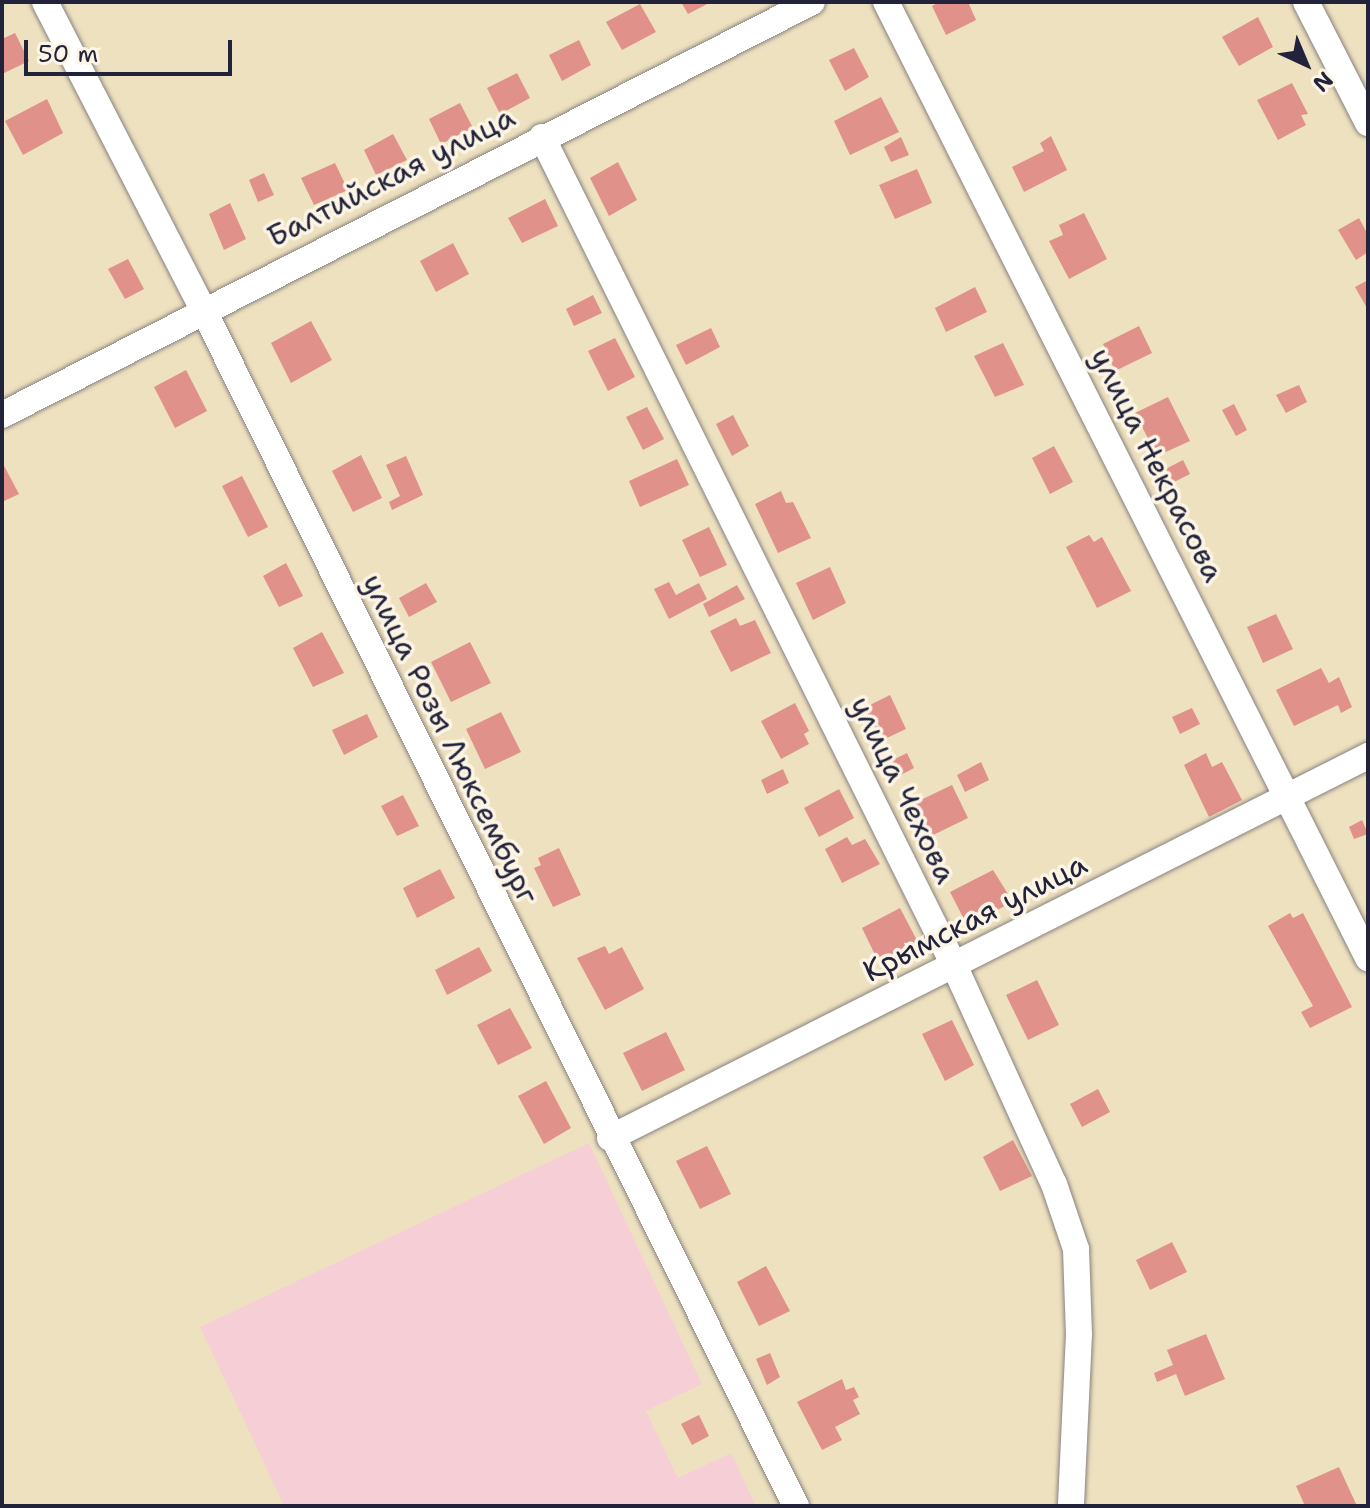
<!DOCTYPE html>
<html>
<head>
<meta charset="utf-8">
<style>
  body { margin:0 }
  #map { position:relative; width:1370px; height:1508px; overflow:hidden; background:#eee1c0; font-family:"Shantell Sans",sans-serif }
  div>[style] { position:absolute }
  .built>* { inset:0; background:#f6cfd6 }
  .building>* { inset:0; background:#df918a }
  .roads { filter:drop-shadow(0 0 2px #88827e) drop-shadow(0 0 2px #88827e) }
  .street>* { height:26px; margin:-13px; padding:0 13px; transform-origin:13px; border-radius:13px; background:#fff }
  span { translate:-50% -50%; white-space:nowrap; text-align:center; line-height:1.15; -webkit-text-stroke:7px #fcf5e5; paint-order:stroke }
  .street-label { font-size:30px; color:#22223b }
  .frame { position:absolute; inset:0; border:4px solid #22223b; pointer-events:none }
  .north { position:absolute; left:1266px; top:24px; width:80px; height:80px; -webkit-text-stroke:6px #fcf5e5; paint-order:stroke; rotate:136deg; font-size:22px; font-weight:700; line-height:32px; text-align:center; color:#22223b }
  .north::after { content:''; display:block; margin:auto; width:28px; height:36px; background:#22223b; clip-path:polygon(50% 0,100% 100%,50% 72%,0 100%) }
  .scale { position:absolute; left:24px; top:40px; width:208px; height:36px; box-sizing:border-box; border:4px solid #22223b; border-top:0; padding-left:10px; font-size:24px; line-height:28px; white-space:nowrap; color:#22223b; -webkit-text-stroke:6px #fcf5e5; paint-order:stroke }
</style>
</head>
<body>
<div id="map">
  <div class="built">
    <div style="clip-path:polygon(589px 1143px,702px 1384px,646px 1411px,678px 1478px,731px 1453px,756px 1506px,284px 1506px,200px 1327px)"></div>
  </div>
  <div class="building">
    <div style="clip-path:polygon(681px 2px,711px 2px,688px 14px)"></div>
    <div style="clip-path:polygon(939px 2px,968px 2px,976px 20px,946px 35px,932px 6px)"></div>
    <div style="clip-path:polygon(640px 4px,656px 32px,622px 50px,606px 22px)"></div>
    <div style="clip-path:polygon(1258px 17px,1273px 47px,1239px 66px,1222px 37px)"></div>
    <div style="clip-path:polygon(15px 33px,29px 61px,2px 74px,2px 39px)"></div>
    <div style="clip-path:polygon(579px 40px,591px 65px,562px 81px,549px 55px)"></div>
    <div style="clip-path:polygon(854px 48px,869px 77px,845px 91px,829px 60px)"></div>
    <div style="clip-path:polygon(517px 73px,530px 98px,500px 114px,487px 88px)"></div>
    <div style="clip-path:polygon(1292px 83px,1308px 114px,1301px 115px,1306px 125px,1278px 140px,1257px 100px)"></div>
    <div style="clip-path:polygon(881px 97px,899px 132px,850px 155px,834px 121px)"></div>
    <div style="clip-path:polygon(47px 99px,63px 133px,23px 155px,5px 121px)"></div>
    <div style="clip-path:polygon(460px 103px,473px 128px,441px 144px,429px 119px)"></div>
    <div style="clip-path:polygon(393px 134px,407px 160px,376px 175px,364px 150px)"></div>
    <div style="clip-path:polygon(1051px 136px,1067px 170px,1024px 192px,1012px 167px,1044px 151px,1040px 143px)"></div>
    <div style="clip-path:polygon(901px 137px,909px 155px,891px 162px,884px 147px)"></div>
    <div style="clip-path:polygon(618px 162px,637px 200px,609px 216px,590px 178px)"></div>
    <div style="clip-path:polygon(335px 163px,348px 190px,314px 205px,301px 178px)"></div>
    <div style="clip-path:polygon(917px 169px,932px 203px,895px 219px,879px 185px)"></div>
    <div style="clip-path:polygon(264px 173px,274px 195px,258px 202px,249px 180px)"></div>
    <div style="clip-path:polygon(545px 199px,558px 226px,522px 243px,508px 218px)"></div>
    <div style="clip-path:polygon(230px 203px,246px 239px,224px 250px,209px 214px)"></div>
    <div style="clip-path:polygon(1084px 213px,1107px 259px,1069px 279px,1049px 241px,1063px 235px,1059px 225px)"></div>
    <div style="clip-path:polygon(1359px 218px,1368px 235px,1368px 252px,1356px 260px,1338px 230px)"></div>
    <div style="clip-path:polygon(453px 243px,469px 274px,436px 292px,420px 261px)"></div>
    <div style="clip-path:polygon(128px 259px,144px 289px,125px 299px,108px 269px)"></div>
    <div style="clip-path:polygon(1368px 280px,1368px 310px,1355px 287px)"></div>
    <div style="clip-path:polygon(975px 287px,987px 312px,946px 332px,935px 308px)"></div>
    <div style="clip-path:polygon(593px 295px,602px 313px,574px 326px,566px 309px)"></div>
    <div style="clip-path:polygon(311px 321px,332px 360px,291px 383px,271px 343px)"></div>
    <div style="clip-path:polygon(1139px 326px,1152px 353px,1115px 371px,1103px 344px)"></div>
    <div style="clip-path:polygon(711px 328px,720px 347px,686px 365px,676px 345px)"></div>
    <div style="clip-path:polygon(615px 338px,635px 377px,608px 391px,588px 351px)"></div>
    <div style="clip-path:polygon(1003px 343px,1024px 385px,995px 397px,974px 356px)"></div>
    <div style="clip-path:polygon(186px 370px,207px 411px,175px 428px,154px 387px)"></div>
    <div style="clip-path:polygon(1299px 385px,1307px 402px,1286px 413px,1276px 395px)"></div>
    <div style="clip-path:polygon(1168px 397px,1190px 441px,1157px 456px,1135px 413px)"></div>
    <div style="clip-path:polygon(1234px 404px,1247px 430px,1236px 436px,1222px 410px)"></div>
    <div style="clip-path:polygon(647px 407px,664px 439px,643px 450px,626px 417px)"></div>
    <div style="clip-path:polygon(733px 415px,749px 446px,732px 456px,716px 424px)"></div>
    <div style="clip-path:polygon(1054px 446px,1073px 482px,1050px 494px,1032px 458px)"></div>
    <div style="clip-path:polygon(361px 455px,382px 498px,353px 512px,332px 471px)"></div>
    <div style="clip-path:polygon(406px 456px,423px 495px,392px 510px,389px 502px,400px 496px,386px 465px)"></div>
    <div style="clip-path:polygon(677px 459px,689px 485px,640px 507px,629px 481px)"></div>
    <div style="clip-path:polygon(1183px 460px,1190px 474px,1164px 487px,1158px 473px)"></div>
    <div style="clip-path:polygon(2px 462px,19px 494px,2px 502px)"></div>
    <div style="clip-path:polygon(242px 476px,268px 527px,248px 537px,222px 486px)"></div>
    <div style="clip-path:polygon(781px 491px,786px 503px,793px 502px,811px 538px,778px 553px,755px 504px)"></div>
    <div style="clip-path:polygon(709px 527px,727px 565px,700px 577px,682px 540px)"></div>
    <div style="clip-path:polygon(1089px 535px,1094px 542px,1102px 537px,1131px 591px,1097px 608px,1066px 547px)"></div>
    <div style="clip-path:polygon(286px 563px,303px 596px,279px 607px,263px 576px)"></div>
    <div style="clip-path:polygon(830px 567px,846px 603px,813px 620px,796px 583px)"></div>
    <div style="clip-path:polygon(669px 582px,676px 595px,699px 583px,707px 599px,669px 619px,654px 589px)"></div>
    <div style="clip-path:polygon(426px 583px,437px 602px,409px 617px,399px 598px)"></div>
    <div style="clip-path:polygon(737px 585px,745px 599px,709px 617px,703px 604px)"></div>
    <div style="clip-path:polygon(1276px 614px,1293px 649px,1263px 663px,1247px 627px)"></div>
    <div style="clip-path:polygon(736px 618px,740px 626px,755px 620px,771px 653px,731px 672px,710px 631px)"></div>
    <div style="clip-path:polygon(322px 632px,344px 673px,313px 687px,293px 648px)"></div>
    <div style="clip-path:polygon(470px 642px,491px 683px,451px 702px,431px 662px)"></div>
    <div style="clip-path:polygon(1321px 668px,1329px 683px,1339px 677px,1352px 707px,1341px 713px,1338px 705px,1294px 726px,1276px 690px)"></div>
    <div style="clip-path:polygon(890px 695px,906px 729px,876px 743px,860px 710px)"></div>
    <div style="clip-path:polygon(795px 703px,809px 731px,804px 734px,809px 744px,781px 759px,761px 721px)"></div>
    <div style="clip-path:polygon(1192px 708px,1200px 724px,1180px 734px,1172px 717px)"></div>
    <div style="clip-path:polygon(501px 712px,521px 752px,485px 769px,466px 729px)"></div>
    <div style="clip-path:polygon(367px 714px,378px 737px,344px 755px,332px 730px)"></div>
    <div style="clip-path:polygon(907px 753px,914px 768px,893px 779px,885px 764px)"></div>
    <div style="clip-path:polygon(1206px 753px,1212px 767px,1222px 762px,1242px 800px,1209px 817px,1184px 765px)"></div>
    <div style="clip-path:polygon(981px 762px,989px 780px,965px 792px,957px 775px)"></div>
    <div style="clip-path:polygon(783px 769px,789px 783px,767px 794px,761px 780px)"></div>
    <div style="clip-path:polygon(952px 785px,968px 818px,923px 840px,906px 807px)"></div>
    <div style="clip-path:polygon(839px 789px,854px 818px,819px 837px,804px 808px)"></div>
    <div style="clip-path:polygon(403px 795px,419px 826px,397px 836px,381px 806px)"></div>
    <div style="clip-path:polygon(1362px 820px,1368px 834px,1354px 839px,1349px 827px)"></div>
    <div style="clip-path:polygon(847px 837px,852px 845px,865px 839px,880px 864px,842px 883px,825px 849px)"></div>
    <div style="clip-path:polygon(559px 848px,581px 895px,553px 907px,534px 868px,541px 865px,538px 858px)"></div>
    <div style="clip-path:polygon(440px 869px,455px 898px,417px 918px,403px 888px)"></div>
    <div style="clip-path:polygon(993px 870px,1008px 894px,1000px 898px,1005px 906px,967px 925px,950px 892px)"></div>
    <div style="clip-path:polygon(900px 908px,920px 946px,880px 965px,862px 928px)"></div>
    <div style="clip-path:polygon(1290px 913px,1293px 918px,1303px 913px,1352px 1007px,1310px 1028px,1301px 1012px,1313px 1006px,1268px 926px)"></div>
    <div style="clip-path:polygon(605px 946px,609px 954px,622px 947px,644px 989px,605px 1010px,577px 958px)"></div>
    <div style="clip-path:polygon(479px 947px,492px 971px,447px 995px,435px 970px)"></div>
    <div style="clip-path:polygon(1037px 980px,1059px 1025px,1028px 1040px,1006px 995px)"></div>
    <div style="clip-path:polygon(510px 1008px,532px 1048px,498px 1065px,477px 1025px)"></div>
    <div style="clip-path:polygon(952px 1020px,974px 1065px,945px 1081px,922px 1034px)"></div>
    <div style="clip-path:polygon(666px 1032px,685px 1070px,642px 1091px,623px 1053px)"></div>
    <div style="clip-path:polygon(546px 1081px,571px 1128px,544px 1144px,518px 1096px)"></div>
    <div style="clip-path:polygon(1098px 1089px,1110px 1112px,1082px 1127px,1070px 1104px)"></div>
    <div style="clip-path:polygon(1013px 1140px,1032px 1176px,1000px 1191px,983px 1157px)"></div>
    <div style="clip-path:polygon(707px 1146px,731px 1194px,700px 1209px,676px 1161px)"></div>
    <div style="clip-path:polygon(1172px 1242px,1187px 1272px,1150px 1290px,1136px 1260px)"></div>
    <div style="clip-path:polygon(766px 1266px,790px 1311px,759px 1326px,737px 1282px)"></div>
    <div style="clip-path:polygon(1206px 1334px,1225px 1379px,1185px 1396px,1176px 1374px,1157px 1382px,1154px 1373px,1173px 1365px,1167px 1350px)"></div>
    <div style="clip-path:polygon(770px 1353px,780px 1377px,767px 1385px,756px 1359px)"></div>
    <div style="clip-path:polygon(842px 1379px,846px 1390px,854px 1387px,859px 1397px,853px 1400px,860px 1414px,835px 1427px,842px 1440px,822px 1450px,797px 1402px)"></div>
    <div style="clip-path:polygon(699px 1415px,709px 1436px,692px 1445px,681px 1424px)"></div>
    <div style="clip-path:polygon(1339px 1467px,1357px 1506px,1305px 1506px,1296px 1486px)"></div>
  </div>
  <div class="roads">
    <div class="street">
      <div style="left:45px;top:2px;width:345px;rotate:62.8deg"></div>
      <div style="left:203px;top:309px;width:1336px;rotate:63.65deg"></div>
      <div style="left:886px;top:2px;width:1071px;rotate:63.24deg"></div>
      <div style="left:1306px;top:2px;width:136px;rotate:62.9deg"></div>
      <div style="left:542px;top:137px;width:925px;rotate:63.55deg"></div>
      <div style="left:954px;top:965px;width:241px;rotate:65.5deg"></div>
      <div style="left:1054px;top:1184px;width:69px;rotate:71.3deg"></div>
      <div style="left:1076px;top:1249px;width:85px;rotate:88deg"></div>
      <div style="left:1079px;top:1334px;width:172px;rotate:92.7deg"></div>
      <div style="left:2px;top:415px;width:909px;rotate:-27.02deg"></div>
      <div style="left:610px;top:1138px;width:849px;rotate:-26.75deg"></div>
    </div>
  </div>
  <div class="street-label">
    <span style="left:391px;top:177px;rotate:-27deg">Балтийская улица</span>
    <span style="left:1157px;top:465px;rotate:63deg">улица Некрасова</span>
    <span style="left:450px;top:739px;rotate:64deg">улица Розы Люксембург</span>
    <span style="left:903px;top:790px;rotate:64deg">улица Чехова</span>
    <span style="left:975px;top:918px;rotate:-27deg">Крымская улица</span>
  </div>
  <div class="frame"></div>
  <div class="north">N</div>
  <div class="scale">50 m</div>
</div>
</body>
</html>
